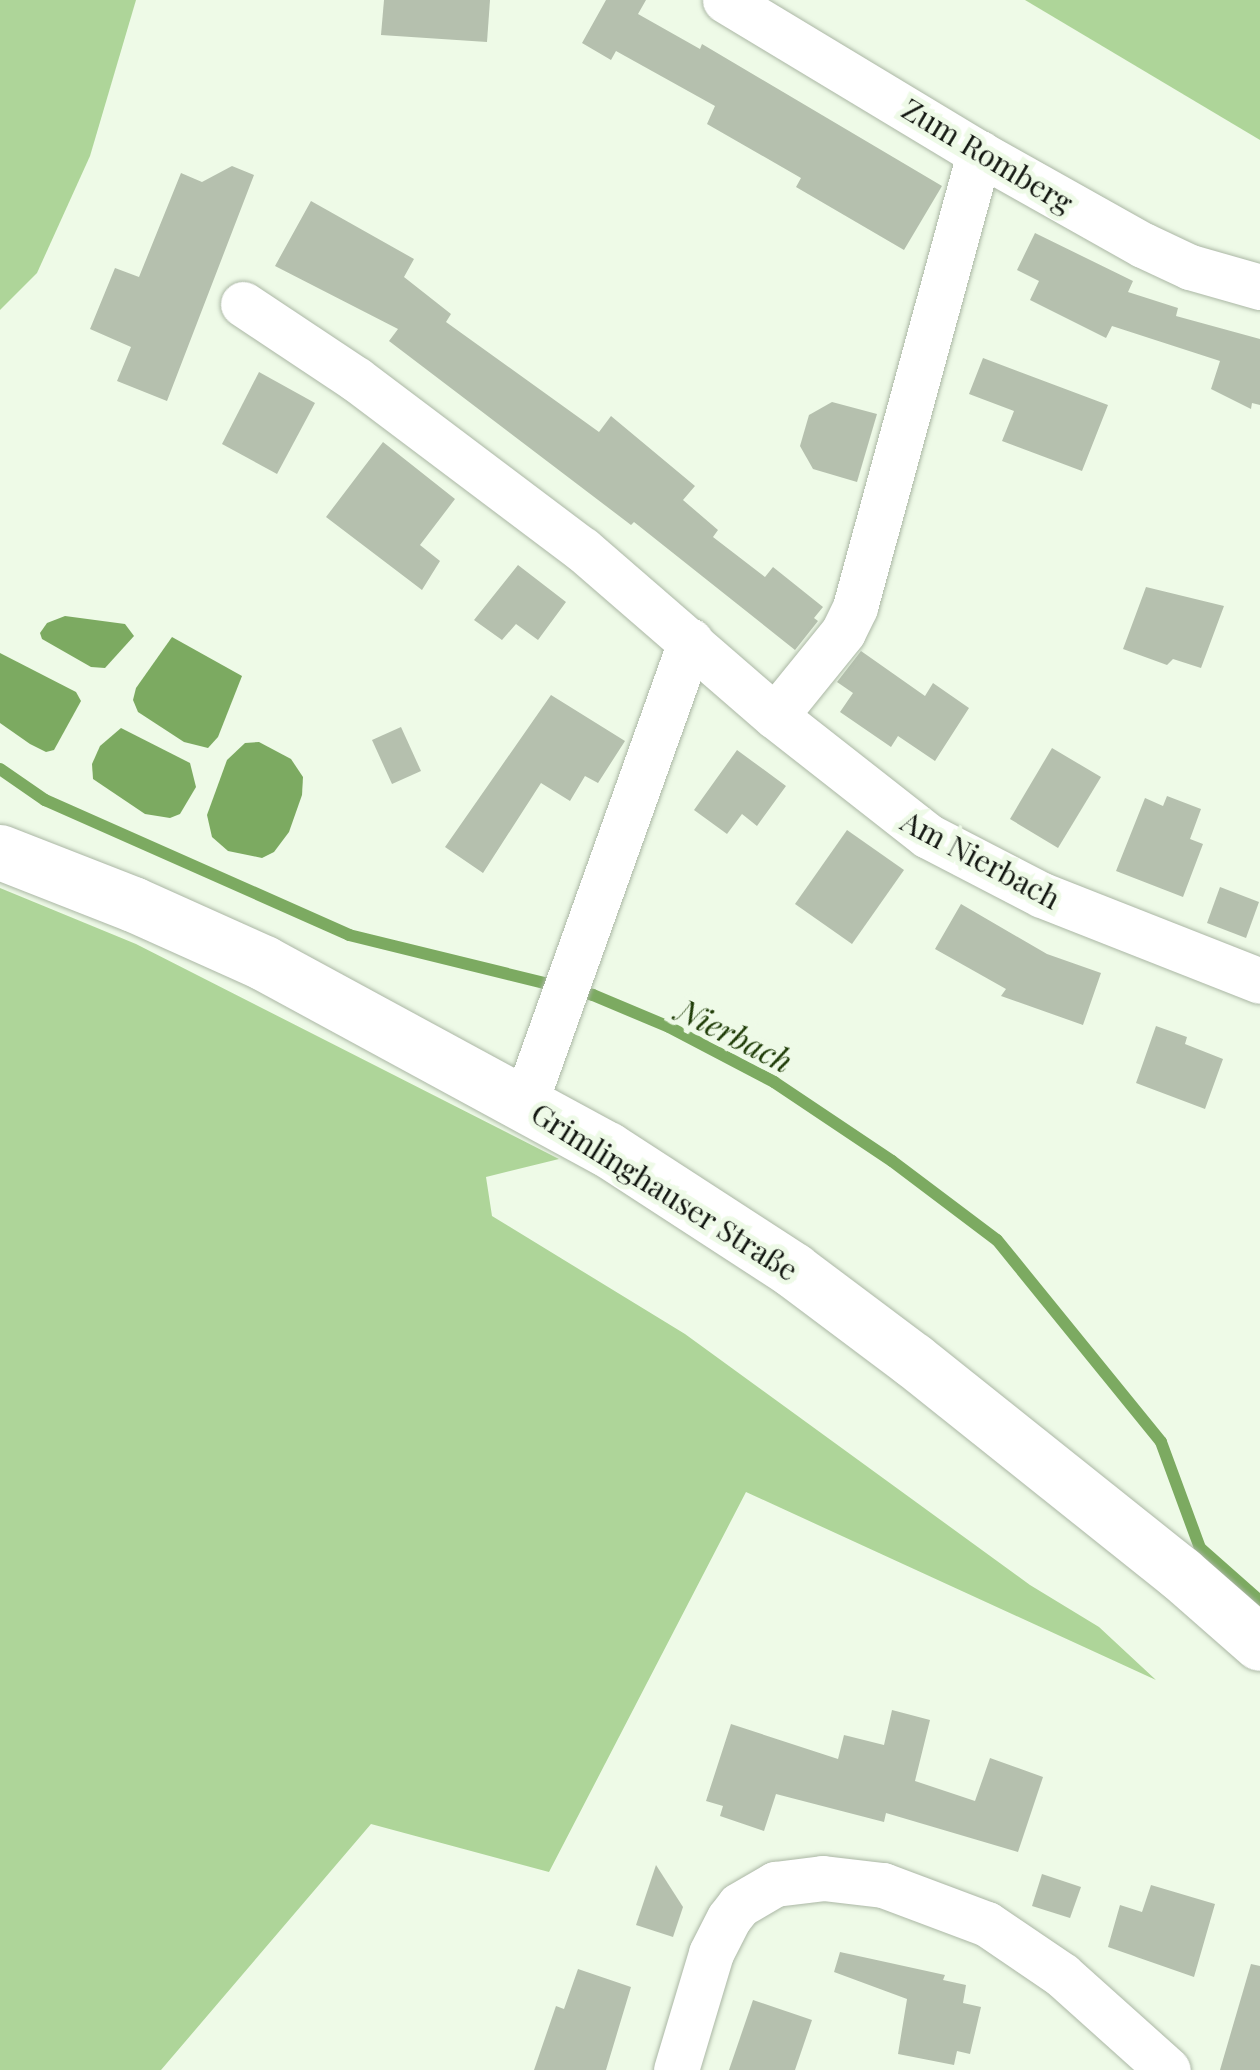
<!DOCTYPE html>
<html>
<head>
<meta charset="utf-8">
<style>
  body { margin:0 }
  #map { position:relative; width:1260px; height:2070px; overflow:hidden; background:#eefae7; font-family:"Playfair Display",serif }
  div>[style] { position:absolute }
  .green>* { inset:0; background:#aed599 }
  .water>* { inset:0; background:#7caa61 }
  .stream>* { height:12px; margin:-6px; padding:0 6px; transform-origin:6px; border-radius:6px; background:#7caa61 }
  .building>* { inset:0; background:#b5c0ae }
  .roads { filter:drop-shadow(0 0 2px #abb7a5) drop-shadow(0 0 2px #abb7a5) }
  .minor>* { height:45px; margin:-22.5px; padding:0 22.5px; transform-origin:22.5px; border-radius:22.5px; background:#fff }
  .major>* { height:55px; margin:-27.5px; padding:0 27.5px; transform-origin:27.5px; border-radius:27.5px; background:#fff }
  span { translate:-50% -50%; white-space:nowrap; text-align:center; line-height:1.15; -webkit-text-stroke:10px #eefae7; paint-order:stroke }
  .street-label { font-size:30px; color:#121610 }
  .water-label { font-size:32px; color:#1f3c07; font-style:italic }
</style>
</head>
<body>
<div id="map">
  <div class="green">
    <div style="clip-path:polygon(0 0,136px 0,90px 156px,37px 273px,0 310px)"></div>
    <div style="clip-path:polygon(1025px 0,1260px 0,1260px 140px)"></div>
    <div style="clip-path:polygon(0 888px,136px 944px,559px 1159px,486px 1177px,492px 1216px,685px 1334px,1030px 1585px,1099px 1627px,1156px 1680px,746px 1492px,549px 1872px,371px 1824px,161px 2070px,0 2070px)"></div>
  </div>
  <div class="water">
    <div style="clip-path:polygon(65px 616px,125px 624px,134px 636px,105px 668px,91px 667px,42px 639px,40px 633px,47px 623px)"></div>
    <div style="clip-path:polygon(172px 637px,242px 676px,218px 737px,208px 748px,184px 742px,138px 712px,133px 700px,136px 688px)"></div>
    <div style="clip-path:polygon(0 653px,76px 692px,81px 701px,54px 750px,46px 752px,30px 744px,0 723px)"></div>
    <div style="clip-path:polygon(121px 728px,190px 763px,196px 787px,180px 814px,170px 818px,145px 814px,93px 779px,92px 764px,100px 746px)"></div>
    <div style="clip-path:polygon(259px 742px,291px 759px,303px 777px,302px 795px,289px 832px,274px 852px,262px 858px,228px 851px,212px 837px,207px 815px,227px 760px,245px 743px)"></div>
  </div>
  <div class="stream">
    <div style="left:0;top:769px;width:55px;rotate:34.6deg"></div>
    <div style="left:45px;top:800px;width:333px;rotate:23.9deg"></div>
    <div style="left:349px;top:935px;width:251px;rotate:13.8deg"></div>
    <div style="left:593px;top:995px;width:82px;rotate:22.8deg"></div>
    <div style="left:669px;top:1027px;width:119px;rotate:27.6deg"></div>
    <div style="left:774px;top:1082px;width:142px;rotate:33.8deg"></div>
    <div style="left:892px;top:1161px;width:131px;rotate:37deg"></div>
    <div style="left:997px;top:1240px;width:260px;rotate:50.9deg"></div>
    <div style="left:1161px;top:1442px;width:113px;rotate:69.8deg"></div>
    <div style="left:1200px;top:1548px;width:80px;rotate:41.5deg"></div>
  </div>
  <div class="building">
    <div style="clip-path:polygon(384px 0,490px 0,487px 42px,381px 35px)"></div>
    <div style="clip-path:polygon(606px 0,646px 0,638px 14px,700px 49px,702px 44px,942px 186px,904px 250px,796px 187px,801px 178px,707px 124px,715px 106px,616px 51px,611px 60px,582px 43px)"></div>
    <div style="clip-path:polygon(232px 166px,254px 175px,167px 401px,117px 381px,131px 347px,90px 329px,115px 268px,139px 277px,181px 173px,202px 182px)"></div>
    <div style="clip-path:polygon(311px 201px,414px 259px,404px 277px,451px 314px,446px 322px,599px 432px,611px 416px,695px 486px,683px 500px,718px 530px,713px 537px,765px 577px,773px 567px,823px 607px,814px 618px,818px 621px,795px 650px,634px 522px,631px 525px,389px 341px,398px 329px,275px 266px)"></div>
    <div style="clip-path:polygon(1035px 233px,1133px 281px,1128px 292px,1178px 308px,1176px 316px,1260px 339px,1260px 405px,1252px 403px,1251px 409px,1211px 389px,1220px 361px,1112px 326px,1106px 338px,1030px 300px,1039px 281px,1017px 270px)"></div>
    <div style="clip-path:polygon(983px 358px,1108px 405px,1082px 471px,1002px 441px,1014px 411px,969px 394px)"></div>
    <div style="clip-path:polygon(259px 372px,315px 403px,277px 474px,222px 444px)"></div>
    <div style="clip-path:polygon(832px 402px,877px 414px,857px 482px,813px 469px,800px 446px,809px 415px)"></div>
    <div style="clip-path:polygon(383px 442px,455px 499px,420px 545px,440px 561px,422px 590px,326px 517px)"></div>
    <div style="clip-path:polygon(518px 565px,566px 602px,538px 640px,516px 624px,502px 640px,474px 620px)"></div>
    <div style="clip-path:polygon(1146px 587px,1224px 606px,1201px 668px,1173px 659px,1167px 665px,1123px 649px)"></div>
    <div style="clip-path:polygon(861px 651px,925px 696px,933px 683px,969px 708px,935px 761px,898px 736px,891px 747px,840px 712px,853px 693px,837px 682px)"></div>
    <div style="clip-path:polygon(551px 695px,625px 741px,598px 783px,585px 776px,570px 801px,541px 783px,483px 873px,445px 847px)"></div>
    <div style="clip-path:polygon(401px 727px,421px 771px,392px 784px,372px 740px)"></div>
    <div style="clip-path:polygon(1052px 748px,1101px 777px,1058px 848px,1010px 819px)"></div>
    <div style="clip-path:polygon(737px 750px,786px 786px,757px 826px,742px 814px,727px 834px,694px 810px)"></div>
    <div style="clip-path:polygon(1167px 796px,1201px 809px,1190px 839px,1203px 844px,1183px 897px,1116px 871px,1145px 798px,1163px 806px)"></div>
    <div style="clip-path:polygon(847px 830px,904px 870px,852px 944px,795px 904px)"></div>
    <div style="clip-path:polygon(1220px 887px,1259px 902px,1246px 938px,1207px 923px)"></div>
    <div style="clip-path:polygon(961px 904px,1047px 954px,1101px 973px,1083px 1025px,1001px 996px,1006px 989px,935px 949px)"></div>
    <div style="clip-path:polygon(1156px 1026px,1187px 1037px,1185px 1044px,1223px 1059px,1205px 1109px,1136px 1083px)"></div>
    <div style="clip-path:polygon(892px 1710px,930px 1720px,915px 1781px,975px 1801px,990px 1758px,1043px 1777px,1018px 1852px,886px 1813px,884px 1822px,776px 1794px,764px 1831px,720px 1816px,723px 1806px,706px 1801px,731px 1724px,838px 1759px,844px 1735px,884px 1745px)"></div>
    <div style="clip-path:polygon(656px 1865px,683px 1907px,673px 1937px,636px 1925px)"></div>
    <div style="clip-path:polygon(1042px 1874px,1081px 1887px,1070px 1918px,1032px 1906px)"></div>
    <div style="clip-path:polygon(1151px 1885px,1215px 1904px,1194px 1977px,1108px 1947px,1120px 1905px,1142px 1912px)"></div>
    <div style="clip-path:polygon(840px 1952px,945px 1975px,943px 1980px,966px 1985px,963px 2003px,981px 2007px,970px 2054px,957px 2051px,954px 2065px,898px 2054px,907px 1999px,834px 1972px)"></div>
    <div style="clip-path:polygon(1251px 1964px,1260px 1966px,1260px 2070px,1220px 2070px)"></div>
    <div style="clip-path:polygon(578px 1969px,631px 1987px,606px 2070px,534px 2070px,556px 2006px,564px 2009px)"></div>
    <div style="clip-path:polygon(753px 2000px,812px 2020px,795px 2070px,729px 2070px)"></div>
  </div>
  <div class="roads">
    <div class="minor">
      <div style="left:725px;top:0;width:297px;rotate:31.1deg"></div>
      <div style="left:979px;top:153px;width:188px;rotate:29.3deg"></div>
      <div style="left:1143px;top:245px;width:52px;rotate:25.1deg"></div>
      <div style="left:1190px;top:267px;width:73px;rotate:15.9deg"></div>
      <div style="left:243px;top:304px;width:136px;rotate:33.6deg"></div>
      <div style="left:356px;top:379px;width:283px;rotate:37deg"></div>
      <div style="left:582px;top:549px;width:255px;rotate:40.9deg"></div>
      <div style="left:775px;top:716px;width:194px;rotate:38.1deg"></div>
      <div style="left:928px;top:836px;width:128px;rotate:27.4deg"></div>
      <div style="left:1042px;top:895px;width:234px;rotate:21.5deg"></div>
      <div style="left:775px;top:716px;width:108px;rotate:-51deg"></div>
      <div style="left:843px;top:632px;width:28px;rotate:-64deg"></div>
      <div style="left:855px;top:607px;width:471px;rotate:-74.7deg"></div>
      <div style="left:525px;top:1103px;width:491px;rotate:-70.3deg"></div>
      <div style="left:676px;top:2070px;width:122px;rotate:-73.3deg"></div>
      <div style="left:711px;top:1953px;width:39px;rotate:-63deg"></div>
      <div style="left:729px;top:1918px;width:16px;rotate:-52deg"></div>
      <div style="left:739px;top:1905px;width:42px;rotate:-30.3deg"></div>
      <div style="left:775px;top:1884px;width:48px;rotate:-7.1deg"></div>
      <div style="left:823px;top:1878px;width:60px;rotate:6.7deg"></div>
      <div style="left:883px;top:1885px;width:111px;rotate:20.6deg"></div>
      <div style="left:987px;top:1924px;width:91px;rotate:34.2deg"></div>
      <div style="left:1062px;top:1975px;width:142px;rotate:41.9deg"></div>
    </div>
    <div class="major">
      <div style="left:0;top:852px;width:143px;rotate:21.4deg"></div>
      <div style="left:133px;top:904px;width:144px;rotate:24.2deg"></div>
      <div style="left:264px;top:963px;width:390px;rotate:28.5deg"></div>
      <div style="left:607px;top:1149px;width:222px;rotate:33deg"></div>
      <div style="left:793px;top:1270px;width:150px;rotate:36.9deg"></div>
      <div style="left:913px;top:1360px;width:342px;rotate:38.6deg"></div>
      <div style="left:1180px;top:1573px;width:106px;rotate:41.2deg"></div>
    </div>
  </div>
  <div class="street-label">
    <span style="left:988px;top:155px;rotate:31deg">Zum Romberg</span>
    <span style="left:981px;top:859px;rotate:28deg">Am Nierbach</span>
    <span style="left:665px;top:1191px;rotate:32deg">Grimlinghauser Straße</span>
  </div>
  <div class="water-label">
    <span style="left:735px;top:1035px;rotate:27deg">Nierbach</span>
  </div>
</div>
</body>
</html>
